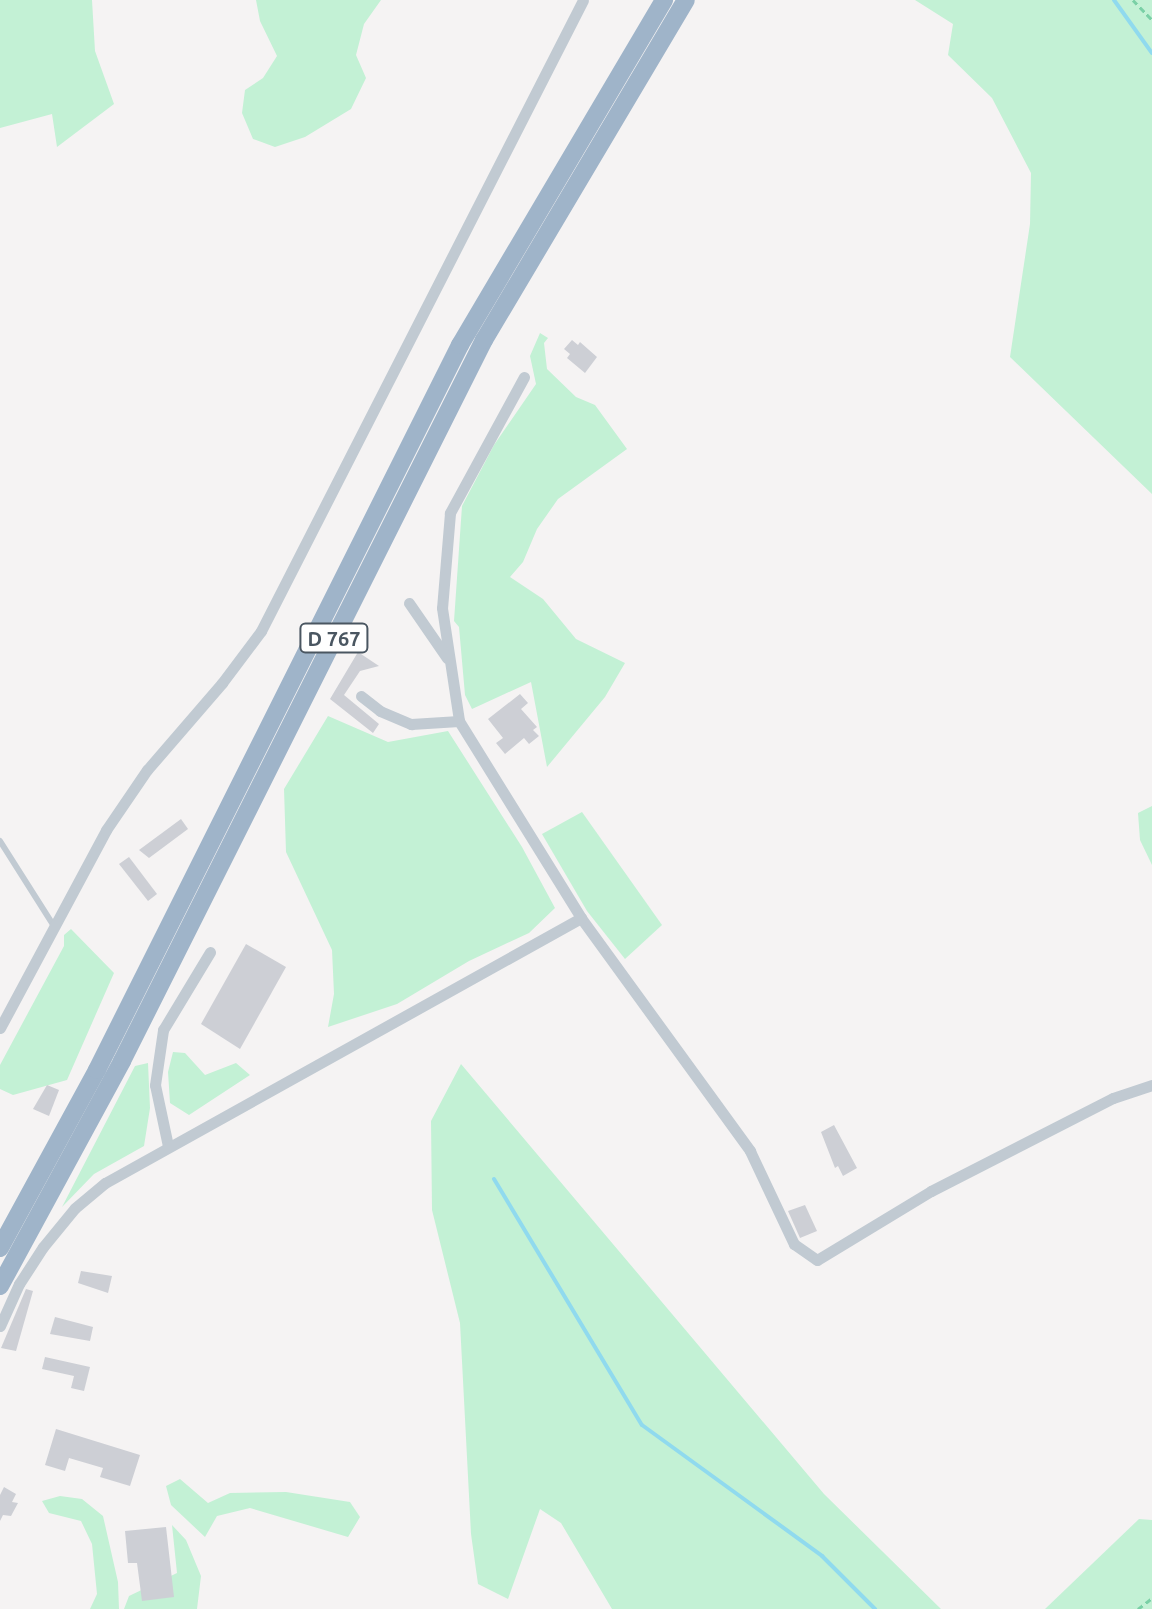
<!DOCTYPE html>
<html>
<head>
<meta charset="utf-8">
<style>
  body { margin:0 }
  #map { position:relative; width:1152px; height:1609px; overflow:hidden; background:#f5f3f3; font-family:Ubuntu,sans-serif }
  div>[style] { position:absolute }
  .green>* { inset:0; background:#c3f1d5 }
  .stream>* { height:4px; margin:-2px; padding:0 2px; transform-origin:2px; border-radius:2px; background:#90daee }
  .building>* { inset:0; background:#cdcfd5 }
  .path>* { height:3px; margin-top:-1.5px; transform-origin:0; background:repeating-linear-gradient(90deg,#7ad0a6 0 6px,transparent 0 10px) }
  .service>* { height:6px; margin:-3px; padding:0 3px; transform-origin:3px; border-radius:3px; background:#c1cad2 }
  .minor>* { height:11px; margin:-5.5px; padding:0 5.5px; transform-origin:5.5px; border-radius:5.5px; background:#c1cad2 }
  .trunk>* { height:18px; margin:-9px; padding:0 9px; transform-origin:9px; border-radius:9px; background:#9fb4c9 }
  span { translate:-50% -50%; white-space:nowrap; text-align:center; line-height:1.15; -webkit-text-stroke:6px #fff; paint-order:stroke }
  .shield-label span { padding:2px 6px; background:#fff; border:2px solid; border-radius:6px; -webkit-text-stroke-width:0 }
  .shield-label { font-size:20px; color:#4a5661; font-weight:700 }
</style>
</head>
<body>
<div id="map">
  <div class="green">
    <div style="clip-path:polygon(0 0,92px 0,95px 51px,114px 104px,57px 147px,52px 114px,0 128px)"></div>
    <div style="clip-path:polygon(256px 0,381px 0,364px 24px,356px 55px,366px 78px,351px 109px,305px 137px,275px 147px,253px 139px,242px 113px,245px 90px,263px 78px,277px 56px,260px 21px)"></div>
    <div style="clip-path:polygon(915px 0,1152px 0,1152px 494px,1010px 357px,1030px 224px,1031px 173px,992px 98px,948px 55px,953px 24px)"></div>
    <div style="clip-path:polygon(540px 333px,548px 338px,544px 343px,547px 369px,576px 397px,595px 405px,627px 449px,558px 499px,537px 529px,523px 562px,510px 577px,543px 599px,576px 639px,625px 663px,605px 697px,547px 767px,531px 682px,472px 709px,465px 695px,459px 627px,454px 621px,462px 506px,494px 445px,536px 384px,530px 356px)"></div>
    <div style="clip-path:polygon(328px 716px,388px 742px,448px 731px,522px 847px,555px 908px,529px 933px,469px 961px,397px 1004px,328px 1027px,334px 994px,332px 950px,286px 852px,284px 789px)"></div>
    <div style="clip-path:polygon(1152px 806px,1152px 865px,1140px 840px,1138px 813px)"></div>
    <div style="clip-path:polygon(582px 812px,662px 925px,625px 959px,587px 911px,542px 834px)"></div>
    <div style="clip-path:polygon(71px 929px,114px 973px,67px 1080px,13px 1095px,0 1089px,0 1065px,64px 946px,64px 935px)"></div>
    <div style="clip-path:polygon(173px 1052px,185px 1053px,205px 1075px,236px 1063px,250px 1075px,189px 1115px,170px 1103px,168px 1072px)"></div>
    <div style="clip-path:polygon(148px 1063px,150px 1108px,144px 1146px,94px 1174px,62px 1207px,135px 1066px)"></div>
    <div style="clip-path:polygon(461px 1064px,824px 1494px,941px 1609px,612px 1609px,561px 1523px,540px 1509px,508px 1599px,478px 1584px,471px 1534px,460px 1323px,432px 1210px,431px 1121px)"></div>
    <div style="clip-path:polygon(180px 1479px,208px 1503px,230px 1493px,286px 1492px,350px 1502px,360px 1517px,348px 1537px,250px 1508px,217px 1516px,205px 1537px,171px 1505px,166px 1486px)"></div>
    <div style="clip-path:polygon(60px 1496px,82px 1499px,103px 1516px,118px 1582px,119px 1609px,90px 1609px,97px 1594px,92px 1544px,81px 1521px,49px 1513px,42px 1501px)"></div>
    <div style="clip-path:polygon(1139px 1519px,1152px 1520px,1152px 1609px,1045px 1609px)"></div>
    <div style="clip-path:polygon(172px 1525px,186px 1540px,201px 1576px,197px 1609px,124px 1609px,129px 1596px,177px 1573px)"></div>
  </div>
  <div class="stream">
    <div style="left:1114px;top:0;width:65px;rotate:54.4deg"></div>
    <div style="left:494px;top:1179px;width:287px;rotate:59deg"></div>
    <div style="left:642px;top:1425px;width:223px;rotate:36deg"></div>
    <div style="left:822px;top:1556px;width:75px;rotate:45deg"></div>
  </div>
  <div class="building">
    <div style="clip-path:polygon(572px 340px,578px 345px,580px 342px,597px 357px,585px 373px,567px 358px,570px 354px,564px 349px)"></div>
    <div style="clip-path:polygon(358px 652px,379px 666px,360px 671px,344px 695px,379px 724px,373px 733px,330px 699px)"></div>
    <div style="clip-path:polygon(520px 694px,528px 703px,521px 709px,537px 727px,533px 730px,539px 736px,529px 744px,524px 738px,505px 754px,496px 743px,503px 738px,488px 719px)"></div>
    <div style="clip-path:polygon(181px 819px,188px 829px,149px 858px,139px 850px)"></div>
    <div style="clip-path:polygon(129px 857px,157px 894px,148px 901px,119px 864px)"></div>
    <div style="clip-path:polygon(246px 944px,286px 967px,240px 1049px,201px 1024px)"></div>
    <div style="clip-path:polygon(47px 1085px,59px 1090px,49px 1116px,33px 1109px)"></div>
    <div style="clip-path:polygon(834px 1125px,857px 1168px,843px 1176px,838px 1166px,835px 1168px,821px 1132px)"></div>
    <div style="clip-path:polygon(805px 1205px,817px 1231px,800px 1238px,788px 1211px)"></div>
    <div style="clip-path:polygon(81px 1271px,112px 1276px,108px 1293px,78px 1283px)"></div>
    <div style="clip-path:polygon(26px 1289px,33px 1291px,16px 1351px,1px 1348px)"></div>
    <div style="clip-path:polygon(55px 1317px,93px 1327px,90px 1341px,50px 1334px)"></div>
    <div style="clip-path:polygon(45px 1357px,90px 1367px,84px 1391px,71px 1388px,74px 1376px,42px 1369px)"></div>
    <div style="clip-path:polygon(56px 1429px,140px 1455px,130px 1486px,100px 1477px,103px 1468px,69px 1458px,65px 1471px,45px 1465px)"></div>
    <div style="clip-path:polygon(4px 1487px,16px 1494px,12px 1502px,18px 1503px,11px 1516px,3px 1515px,0 1521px,0 1495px)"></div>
    <div style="clip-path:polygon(166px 1527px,174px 1597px,142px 1601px,137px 1563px,128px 1563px,125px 1531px)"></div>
  </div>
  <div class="path">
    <div style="left:1133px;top:0;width:28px;rotate:46deg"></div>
    <div style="left:1138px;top:1609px;width:18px;rotate:-38deg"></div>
  </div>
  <div class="service">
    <div style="left:0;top:841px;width:101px;rotate:57.6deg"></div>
  </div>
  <div class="minor">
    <div style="left:524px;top:377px;width:155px;rotate:118.6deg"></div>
    <div style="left:450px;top:513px;width:95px;rotate:94.8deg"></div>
    <div style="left:442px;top:608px;width:114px;rotate:81.4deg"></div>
    <div style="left:459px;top:721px;width:232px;rotate:58.2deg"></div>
    <div style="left:581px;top:918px;width:288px;rotate:54deg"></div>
    <div style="left:750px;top:1151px;width:103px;rotate:64.7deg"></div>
    <div style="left:794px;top:1244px;width:28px;rotate:35deg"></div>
    <div style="left:817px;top:1260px;width:133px;rotate:-31.2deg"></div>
    <div style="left:931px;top:1191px;width:204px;rotate:-27.1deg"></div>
    <div style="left:1113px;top:1098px;width:41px;rotate:-18.4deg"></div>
    <div style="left:409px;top:603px;width:67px;rotate:55.4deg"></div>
    <div style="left:361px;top:696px;width:24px;rotate:38deg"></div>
    <div style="left:380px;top:711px;width:34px;rotate:23deg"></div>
    <div style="left:411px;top:724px;width:48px;rotate:-3.6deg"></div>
    <div style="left:0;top:1028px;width:225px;rotate:-61.8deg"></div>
    <div style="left:106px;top:830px;width:73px;rotate:-55.7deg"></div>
    <div style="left:147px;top:770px;width:115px;rotate:-49.2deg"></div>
    <div style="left:222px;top:683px;width:65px;rotate:-53.1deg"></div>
    <div style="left:261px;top:631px;width:708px;rotate:-62.96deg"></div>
    <div style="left:168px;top:1146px;width:62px;rotate:-102deg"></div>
    <div style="left:155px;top:1085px;width:56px;rotate:-81.7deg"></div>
    <div style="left:163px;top:1030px;width:91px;rotate:-58.9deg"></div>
    <div style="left:0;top:1326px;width:46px;rotate:-65.7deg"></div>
    <div style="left:19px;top:1284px;width:44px;rotate:-57deg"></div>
    <div style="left:43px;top:1247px;width:50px;rotate:-50.6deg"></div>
    <div style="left:75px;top:1208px;width:39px;rotate:-40deg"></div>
    <div style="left:105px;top:1183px;width:545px;rotate:-29.11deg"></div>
  </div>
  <div class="trunk">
    <div style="left:0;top:1248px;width:203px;rotate:-61.4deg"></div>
    <div style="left:97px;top:1070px;width:811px;rotate:-63.4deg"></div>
    <div style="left:460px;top:345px;width:401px;rotate:-59.4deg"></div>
    <div style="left:0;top:1286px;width:256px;rotate:-61.5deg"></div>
    <div style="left:122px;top:1061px;width:807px;rotate:-63.34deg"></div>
    <div style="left:484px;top:340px;width:395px;rotate:-59.3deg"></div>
  </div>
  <div class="shield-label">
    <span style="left:334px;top:638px">D 767</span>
  </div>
</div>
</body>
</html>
